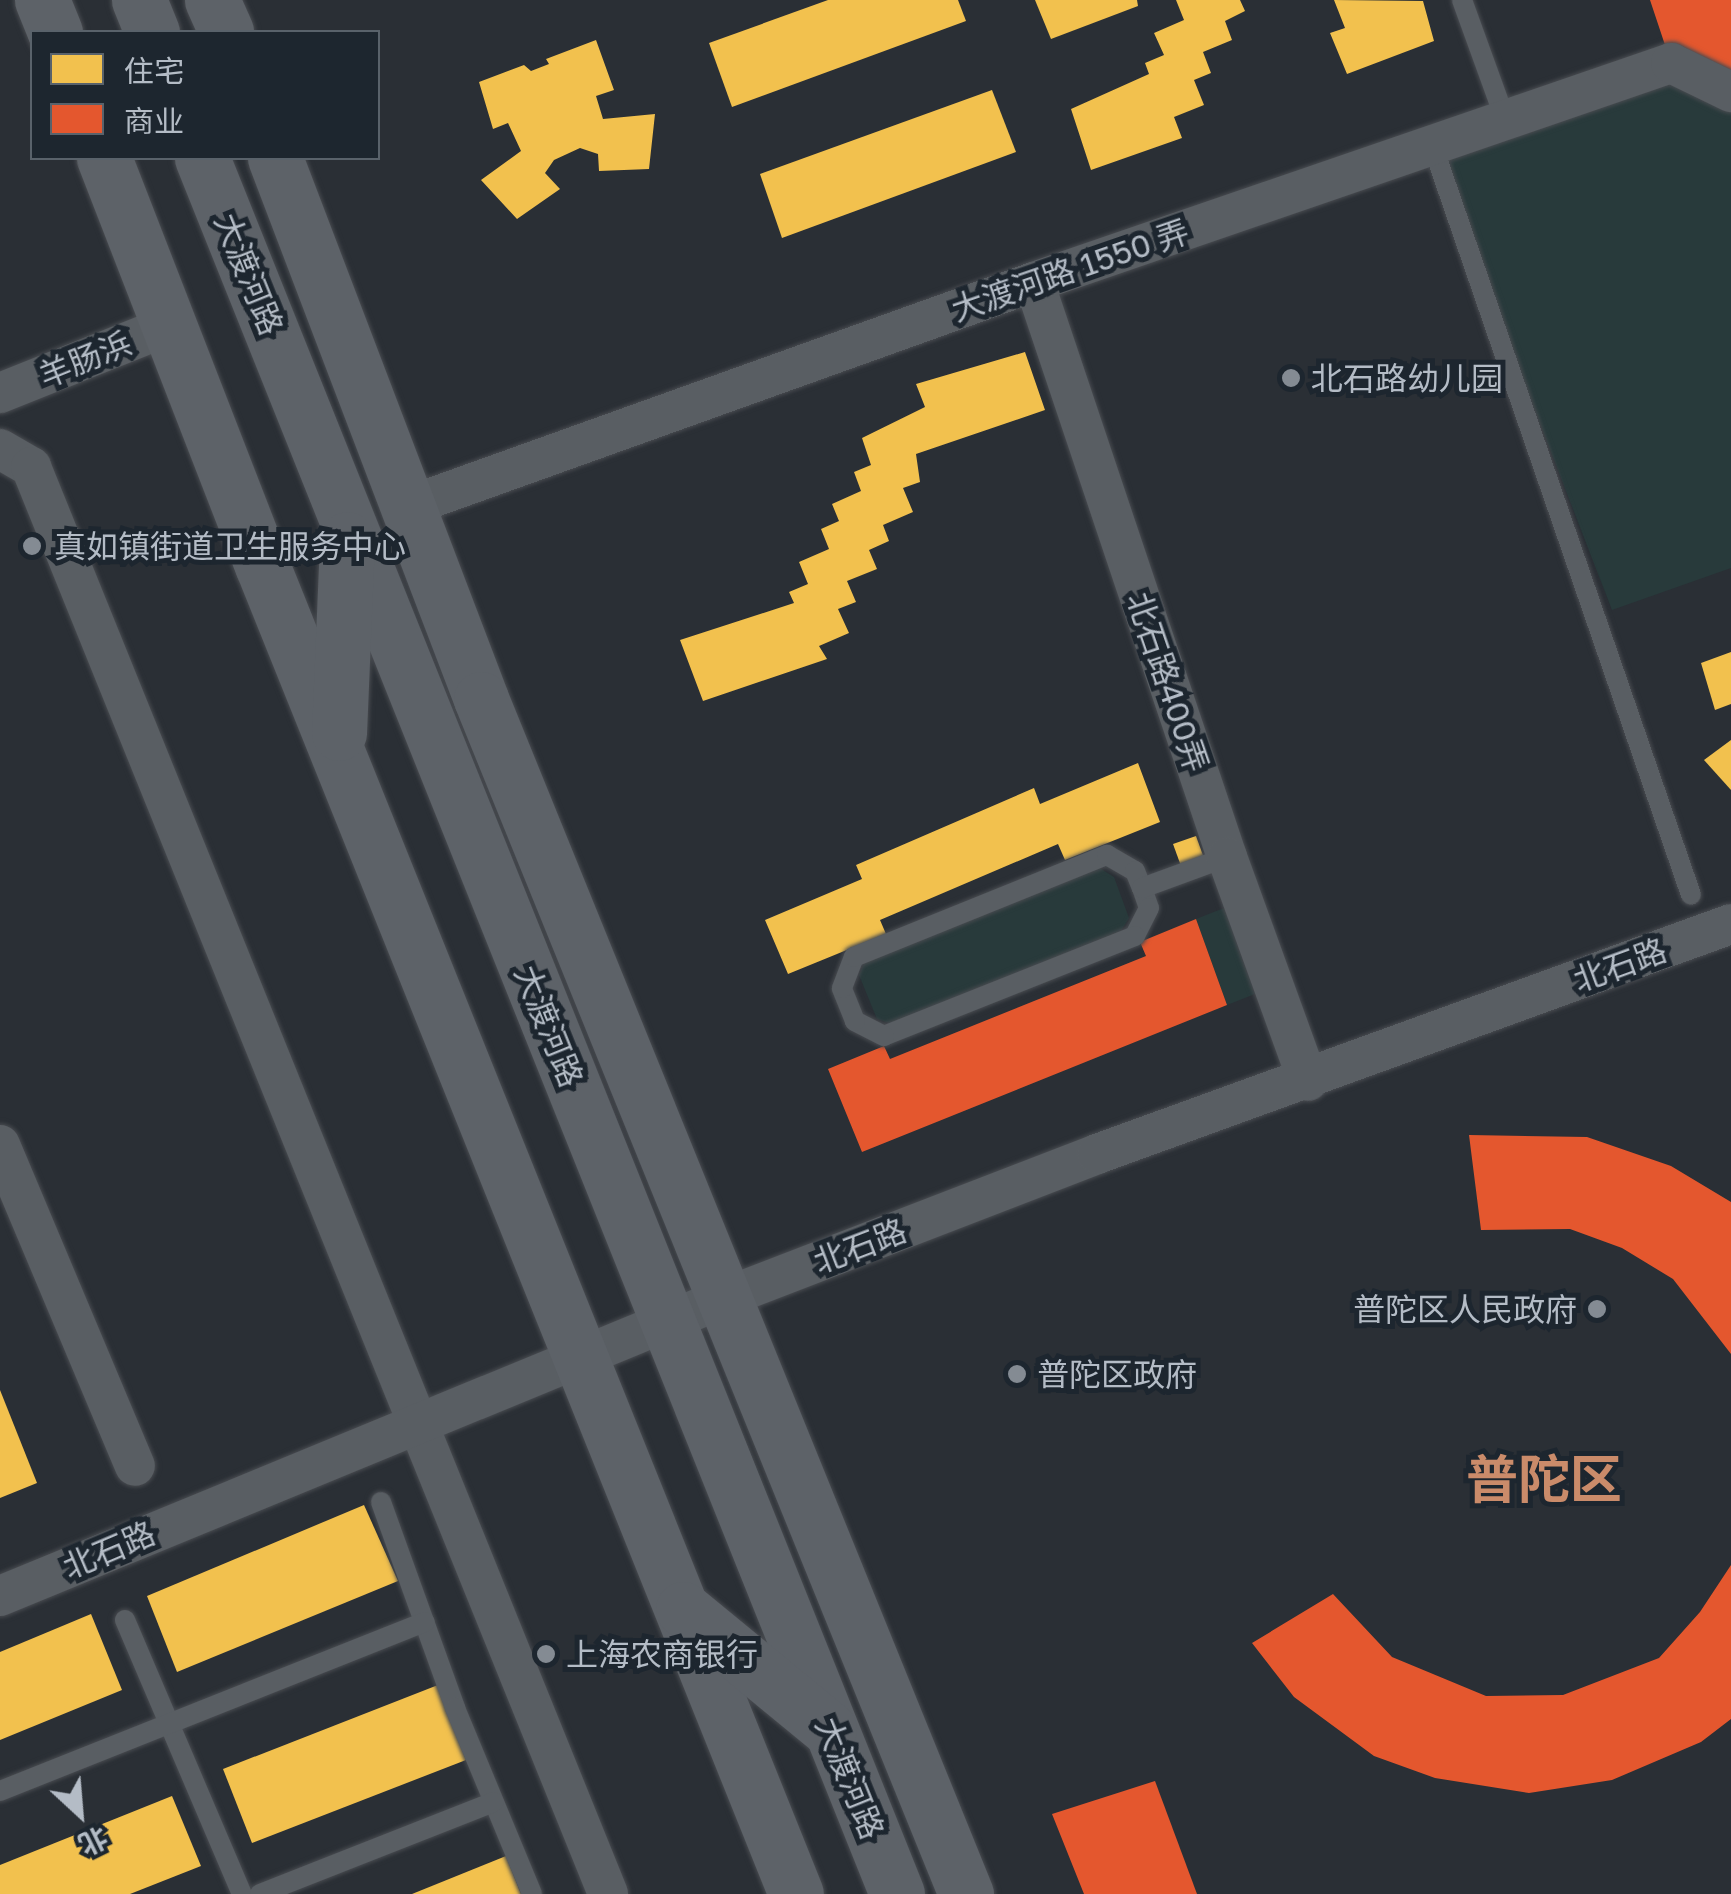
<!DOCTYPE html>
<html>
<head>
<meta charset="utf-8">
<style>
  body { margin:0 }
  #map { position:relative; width:1731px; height:1894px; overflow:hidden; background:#2a2f35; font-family:"Golos Text","Noto Sans SC",sans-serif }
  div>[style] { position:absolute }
  .green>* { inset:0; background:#283a3b }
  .homes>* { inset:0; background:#f2c14e }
  .shops>* { inset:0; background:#e4572e }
  .roads { filter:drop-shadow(0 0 2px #484b50) drop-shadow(0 0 2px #484b50) }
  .service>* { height:20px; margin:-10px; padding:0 10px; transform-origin:10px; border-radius:10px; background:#595e63 }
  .minor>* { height:40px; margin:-20px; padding:0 20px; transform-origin:20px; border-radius:20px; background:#595e63 }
  .secondary>* { height:55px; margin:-27.5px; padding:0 27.5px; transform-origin:27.5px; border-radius:27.5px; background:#5d6268 }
  .dots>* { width:28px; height:28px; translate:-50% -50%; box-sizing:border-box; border:5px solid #1d262f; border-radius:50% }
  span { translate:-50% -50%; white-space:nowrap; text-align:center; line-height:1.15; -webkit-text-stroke:10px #1d262f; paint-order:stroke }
  .street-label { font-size:32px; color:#b4bcc6 }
  .poi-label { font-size:32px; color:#b4bcc6 }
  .left { translate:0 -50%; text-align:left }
  .right { translate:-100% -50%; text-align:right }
  .town-label { font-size:52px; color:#ca8b6a; font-weight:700 }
  .legend { position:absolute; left:30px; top:30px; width:350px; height:130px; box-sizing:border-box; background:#1d262f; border:2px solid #59626b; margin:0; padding:12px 18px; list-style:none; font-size:30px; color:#b4bcc6 }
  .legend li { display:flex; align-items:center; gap:20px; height:50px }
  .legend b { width:50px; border:2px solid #59626b }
  .north { position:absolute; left:30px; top:1764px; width:100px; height:100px; -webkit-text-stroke:8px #1d262f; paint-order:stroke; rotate:154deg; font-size:28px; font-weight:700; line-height:40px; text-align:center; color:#b4bcc6 }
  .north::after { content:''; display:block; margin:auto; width:35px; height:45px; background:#b4bcc6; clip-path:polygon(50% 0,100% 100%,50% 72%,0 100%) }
</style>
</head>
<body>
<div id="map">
  <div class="green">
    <div style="clip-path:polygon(1671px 63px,1731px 92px,1731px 568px,1612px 610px,1432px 144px)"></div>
    <div style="clip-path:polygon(1098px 867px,1114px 877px,1129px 918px,1119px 934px,892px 1024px,877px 1019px,859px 975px,865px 961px)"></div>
    <div style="clip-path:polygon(1224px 908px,1255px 994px,1227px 1005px,1196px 919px)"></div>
  </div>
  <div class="homes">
    <div style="clip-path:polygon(828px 0,958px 0,966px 21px,732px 107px,709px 43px)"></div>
    <div style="clip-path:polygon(1035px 0,1137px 0,1138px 6px,1051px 39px)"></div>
    <div style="clip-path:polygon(1176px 0,1240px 0,1245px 11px,1225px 21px,1232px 40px,1203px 52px,1211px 73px,1194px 80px,1204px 105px,1174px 117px,1182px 138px,1091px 170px,1071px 109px,1149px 74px,1145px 63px,1164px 55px,1154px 33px,1184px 20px)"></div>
    <div style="clip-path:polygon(1334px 0,1423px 1px,1434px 41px,1347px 74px,1330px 33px,1345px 28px)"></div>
    <div style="clip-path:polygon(596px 40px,614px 90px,596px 96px,603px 119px,655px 114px,649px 169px,599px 171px,598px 154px,580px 148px,554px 160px,545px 173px,560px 189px,517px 219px,481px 180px,521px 151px,508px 123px,493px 129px,479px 82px,524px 65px,531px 71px,549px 64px,546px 59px)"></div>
    <div style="clip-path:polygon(992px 90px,1016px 152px,782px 238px,760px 174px)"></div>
    <div style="clip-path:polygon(1025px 352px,1045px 410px,916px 454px,920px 482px,903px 488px,913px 512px,883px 525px,889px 541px,869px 550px,877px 569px,847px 581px,856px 602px,838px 609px,849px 633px,819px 646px,827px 659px,703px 701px,680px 640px,794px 603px,789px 592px,808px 584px,799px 562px,829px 549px,821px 529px,839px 521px,832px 504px,861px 491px,854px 472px,871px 465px,862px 438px,925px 407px,916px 384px)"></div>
    <div style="clip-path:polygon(1731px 652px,1731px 704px,1715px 710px,1701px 663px)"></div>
    <div style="clip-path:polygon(1731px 740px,1731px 790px,1704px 760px)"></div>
    <div style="clip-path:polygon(1138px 763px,1160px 822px,1065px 860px,1058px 844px,880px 920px,886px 934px,788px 974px,765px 920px,862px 879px,856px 865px,1034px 788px,1040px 804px)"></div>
    <div style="clip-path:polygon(1196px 836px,1204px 858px,1181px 866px,1173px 844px)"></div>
    <div style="clip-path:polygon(0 1390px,37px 1483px,0 1498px)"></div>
    <div style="clip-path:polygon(364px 1505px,398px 1581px,177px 1672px,147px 1596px)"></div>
    <div style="clip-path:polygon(91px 1614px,122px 1690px,0 1740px,0 1652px)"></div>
    <div style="clip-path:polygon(438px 1685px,466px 1760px,252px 1843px,223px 1769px)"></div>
    <div style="clip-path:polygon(172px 1796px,201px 1866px,130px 1894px,0 1894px,0 1865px)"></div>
    <div style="clip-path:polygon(506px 1856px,521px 1894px,412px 1894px)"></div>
  </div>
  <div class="shops">
    <div style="clip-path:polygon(1650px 0,1731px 0,1731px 92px,1671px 63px)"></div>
    <div style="clip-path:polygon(1196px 919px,1227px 1005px,862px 1152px,828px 1069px,884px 1046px,890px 1059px,1146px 956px,1140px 942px)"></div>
    <div style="clip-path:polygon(1469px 1135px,1587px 1137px,1671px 1166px,1731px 1202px,1731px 1354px,1673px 1279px,1622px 1248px,1570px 1229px,1481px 1230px)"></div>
    <div style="clip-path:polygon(1731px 1565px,1731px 1719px,1701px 1742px,1612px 1780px,1529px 1793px,1435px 1778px,1374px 1756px,1294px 1697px,1252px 1643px,1333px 1594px,1392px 1657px,1486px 1696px,1563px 1695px,1659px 1658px,1700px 1612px)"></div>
    <div style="clip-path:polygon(1155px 1781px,1197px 1894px,1084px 1894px,1052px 1814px)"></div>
  </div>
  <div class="roads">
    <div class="service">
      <div style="left:1462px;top:0;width:127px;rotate:70.1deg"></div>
      <div style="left:1432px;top:144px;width:794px;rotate:70.97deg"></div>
      <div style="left:1142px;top:888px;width:21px;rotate:71deg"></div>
      <div style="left:1149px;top:908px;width:31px;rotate:117deg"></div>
      <div style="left:1135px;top:936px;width:270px;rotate:158.3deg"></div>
      <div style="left:884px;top:1036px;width:33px;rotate:-153deg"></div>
      <div style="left:855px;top:1021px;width:35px;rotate:-112deg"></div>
      <div style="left:842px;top:988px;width:33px;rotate:-69deg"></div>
      <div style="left:854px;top:957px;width:273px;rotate:-22deg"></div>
      <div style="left:1107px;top:855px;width:32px;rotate:30deg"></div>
      <div style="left:1135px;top:871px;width:18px;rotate:68deg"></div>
      <div style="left:1142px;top:888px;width:90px;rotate:-20deg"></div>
      <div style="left:381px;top:1502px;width:219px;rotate:70.2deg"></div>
      <div style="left:455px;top:1708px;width:201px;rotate:67.5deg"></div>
      <div style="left:125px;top:1620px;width:298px;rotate:66.9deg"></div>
      <div style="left:0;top:1791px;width:457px;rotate:-21.7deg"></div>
      <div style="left:260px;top:1894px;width:251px;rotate:-21.5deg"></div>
    </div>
    <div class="minor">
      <div style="left:1034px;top:282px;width:607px;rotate:71.45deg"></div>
      <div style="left:1227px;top:857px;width:238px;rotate:70.1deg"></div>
      <div style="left:0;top:393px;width:183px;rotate:-21.8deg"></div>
      <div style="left:0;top:449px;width:36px;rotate:30deg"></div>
      <div style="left:31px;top:467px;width:1539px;rotate:67.98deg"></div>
      <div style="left:409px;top:506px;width:664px;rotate:-19.72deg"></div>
      <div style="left:1034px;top:282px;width:674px;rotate:-18.97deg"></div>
      <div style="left:1671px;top:63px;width:67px;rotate:25.8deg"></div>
      <div style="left:0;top:1145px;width:348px;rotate:67.2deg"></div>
      <div style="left:0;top:1596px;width:783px;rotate:-22.37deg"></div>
      <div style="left:724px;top:1298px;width:400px;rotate:-21.1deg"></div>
      <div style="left:1097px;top:1154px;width:674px;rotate:-19.94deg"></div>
    </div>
    <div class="secondary">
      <div style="left:42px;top:0;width:35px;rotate:68deg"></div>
      <div style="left:139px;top:0;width:35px;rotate:68deg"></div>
      <div style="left:212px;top:0;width:35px;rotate:66deg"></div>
      <div style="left:104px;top:158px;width:437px;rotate:68.8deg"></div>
      <div style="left:262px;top:565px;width:1432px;rotate:68.11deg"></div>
      <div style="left:202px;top:158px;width:1870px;rotate:68.18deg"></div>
      <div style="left:275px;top:158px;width:579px;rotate:69.15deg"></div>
      <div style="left:481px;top:699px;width:1290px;rotate:67.91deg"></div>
      <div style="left:339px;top:733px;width:194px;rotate:-87.6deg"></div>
      <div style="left:683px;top:1609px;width:189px;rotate:39.4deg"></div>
    </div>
  </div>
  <div class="dots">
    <div style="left:1291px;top:378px;background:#848b93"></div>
    <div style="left:32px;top:546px;background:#848b93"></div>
    <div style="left:1597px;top:1309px;background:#848b93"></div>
    <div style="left:1017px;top:1374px;background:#848b93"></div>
    <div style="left:546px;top:1654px;background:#848b93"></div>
  </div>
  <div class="street-label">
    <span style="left:1070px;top:270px;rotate:-19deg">大渡河路 1550 弄</span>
    <span style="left:249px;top:274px;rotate:68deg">大渡河路</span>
    <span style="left:85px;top:359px;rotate:-22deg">羊肠浜</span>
    <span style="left:1168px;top:682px;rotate:71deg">北石路400弄</span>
    <span style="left:1620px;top:965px;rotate:-20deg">北石路</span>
    <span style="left:549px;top:1026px;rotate:68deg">大渡河路</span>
    <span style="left:860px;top:1246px;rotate:-21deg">北石路</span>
    <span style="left:109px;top:1550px;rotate:-23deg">北石路</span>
    <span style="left:850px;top:1778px;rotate:68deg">大渡河路</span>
  </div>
  <div class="poi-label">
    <span class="left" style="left:1311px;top:378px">北石路幼儿园</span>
    <span class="left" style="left:54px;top:546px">真如镇街道卫生服务中心</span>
    <span class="right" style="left:1577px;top:1309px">普陀区人民政府</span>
    <span class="left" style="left:1037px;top:1374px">普陀区政府</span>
    <span class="left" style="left:566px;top:1654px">上海农商银行</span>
  </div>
  <div class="town-label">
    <span style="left:1544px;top:1479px">普陀区</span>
  </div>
  <ul class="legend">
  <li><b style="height:28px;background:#f2c14e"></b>住宅</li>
  <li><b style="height:28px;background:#e4572e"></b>商业</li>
  </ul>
  <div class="north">北</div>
</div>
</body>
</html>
